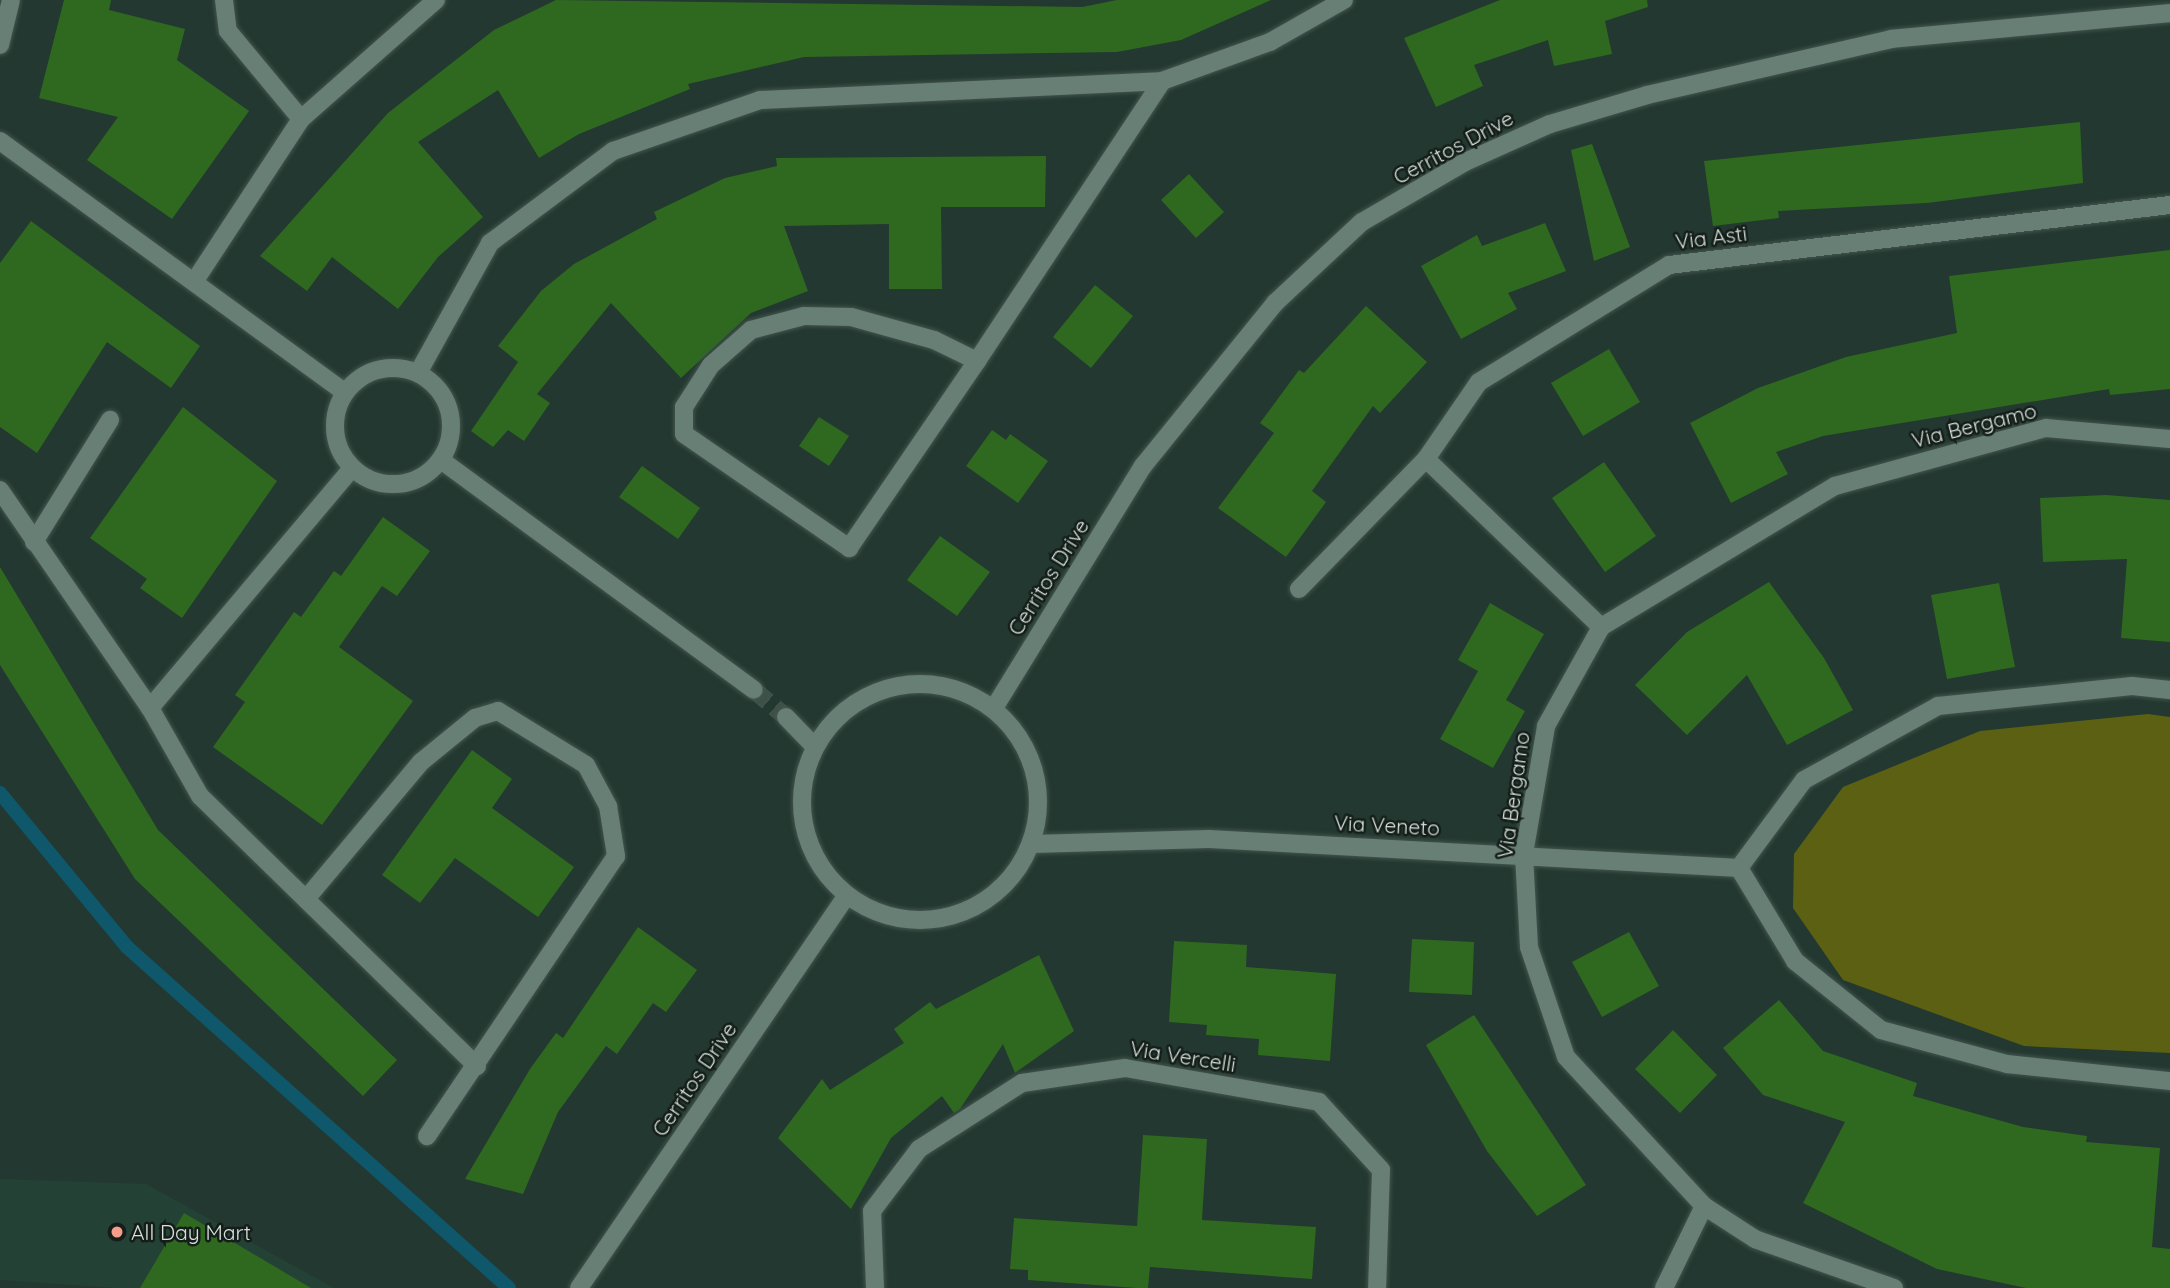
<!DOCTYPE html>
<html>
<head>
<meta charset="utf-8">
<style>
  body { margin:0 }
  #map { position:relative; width:2170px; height:1288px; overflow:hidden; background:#233830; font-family:Quicksand,sans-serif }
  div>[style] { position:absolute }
  .built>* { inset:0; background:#244135 }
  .green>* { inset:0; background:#5c6013 }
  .stream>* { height:14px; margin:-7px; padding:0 7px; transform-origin:7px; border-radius:7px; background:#0f586b }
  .building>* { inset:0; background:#2f6920 }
  .minor-tunnel>* { height:18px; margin-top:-9px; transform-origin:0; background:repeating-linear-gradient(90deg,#3e514a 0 18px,transparent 0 27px) }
  .roads { filter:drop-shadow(0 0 2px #43554e) drop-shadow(0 0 2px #43554e) }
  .minor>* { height:18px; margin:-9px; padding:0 9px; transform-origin:9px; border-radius:9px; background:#687f75 }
  .minor>.ring { margin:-9px; padding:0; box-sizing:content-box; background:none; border:18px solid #687f75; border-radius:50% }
  .dots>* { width:19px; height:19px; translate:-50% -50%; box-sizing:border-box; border:4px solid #141d19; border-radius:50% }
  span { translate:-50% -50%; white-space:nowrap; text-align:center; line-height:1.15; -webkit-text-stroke:5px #141d19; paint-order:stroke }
  .street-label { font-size:21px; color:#d4e0da }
  .poi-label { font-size:21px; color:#d4e0da }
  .left { translate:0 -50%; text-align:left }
</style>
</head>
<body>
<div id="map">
  <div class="built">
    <div style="clip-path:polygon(0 1179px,146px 1184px,334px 1288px,117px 1288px,0 1280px)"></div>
  </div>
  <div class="green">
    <div style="clip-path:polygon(2148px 714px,2170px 717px,2170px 1053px,2024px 1046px,1843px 980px,1793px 908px,1794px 854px,1843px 787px,1980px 731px)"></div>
  </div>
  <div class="stream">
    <div style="left:0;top:793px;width:200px;rotate:50.5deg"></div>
    <div style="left:127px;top:947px;width:512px;rotate:41.75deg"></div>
  </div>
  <div class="building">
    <div style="clip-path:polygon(64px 0,111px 0,109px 10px,185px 29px,177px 60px,249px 111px,172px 219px,87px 160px,118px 117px,39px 98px)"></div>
    <div style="clip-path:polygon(556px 0,1082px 7px,1117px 0,1271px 0,1181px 40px,1117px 52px,804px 57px,688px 84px,690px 89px,579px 134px,539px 158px,498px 90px,418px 142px,483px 217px,438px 257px,398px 309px,332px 257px,307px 291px,260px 256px,388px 113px,494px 30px)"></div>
    <div style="clip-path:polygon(1500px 0,1647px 0,1648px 7px,1605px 21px,1612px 54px,1554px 66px,1548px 40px,1474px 65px,1483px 86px,1436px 107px,1404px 38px)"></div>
    <div style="clip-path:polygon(2080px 122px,2083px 183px,1927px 203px,1778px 211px,1779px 218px,1713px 226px,1704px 161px)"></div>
    <div style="clip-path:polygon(1592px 144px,1630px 247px,1594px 261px,1571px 150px)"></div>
    <div style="clip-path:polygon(1046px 156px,1045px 207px,941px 207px,942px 289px,889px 289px,889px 224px,784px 226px,808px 291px,751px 313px,681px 378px,611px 303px,537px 394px,550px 403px,524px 441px,508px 430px,493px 447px,471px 431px,518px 362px,498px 346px,541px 291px,574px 264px,657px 219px,654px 212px,725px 178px,777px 166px,776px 158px)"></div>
    <div style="clip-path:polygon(1189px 174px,1224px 212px,1196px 238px,1161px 200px)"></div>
    <div style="clip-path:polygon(31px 221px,200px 346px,171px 388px,107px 342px,37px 453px,0 427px,0 263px)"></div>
    <div style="clip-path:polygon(1545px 223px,1566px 271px,1508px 293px,1517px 309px,1461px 339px,1421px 266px,1477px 235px,1482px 246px)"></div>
    <div style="clip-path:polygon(2170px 250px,2170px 389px,2110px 395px,2109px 389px,1823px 436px,1776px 452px,1788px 474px,1731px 503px,1690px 423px,1758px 388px,1846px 357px,1957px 333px,1949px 276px)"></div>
    <div style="clip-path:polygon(1095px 285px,1133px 316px,1091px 368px,1053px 337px)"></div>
    <div style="clip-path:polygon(1366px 306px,1427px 362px,1380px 413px,1373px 406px,1312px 491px,1326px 502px,1286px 557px,1218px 508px,1274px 433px,1260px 423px,1299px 370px,1304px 373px)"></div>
    <div style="clip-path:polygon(1609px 349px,1640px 402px,1583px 436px,1551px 383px)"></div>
    <div style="clip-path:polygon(183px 407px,277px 481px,182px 618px,140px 588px,147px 579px,90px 538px)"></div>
    <div style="clip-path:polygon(819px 417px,849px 436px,829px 466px,799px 446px)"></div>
    <div style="clip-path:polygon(992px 430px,1006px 440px,1010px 434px,1048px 461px,1018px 503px,966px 466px)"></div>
    <div style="clip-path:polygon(1604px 462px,1656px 536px,1605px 572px,1552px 498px)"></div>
    <div style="clip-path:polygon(642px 466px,700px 508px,678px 539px,619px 497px)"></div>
    <div style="clip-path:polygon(2106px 495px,2170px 500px,2170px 642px,2121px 638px,2127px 559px,2043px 562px,2040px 498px)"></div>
    <div style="clip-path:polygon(383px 517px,430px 551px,397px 596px,382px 586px,339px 647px,413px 701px,322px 825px,213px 747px,245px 702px,235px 695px,294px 612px,301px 617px,334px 571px,341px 576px)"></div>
    <div style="clip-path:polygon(940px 536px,990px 572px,957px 616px,907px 580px)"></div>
    <div style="clip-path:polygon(0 567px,158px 830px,397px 1060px,363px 1096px,135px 879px,0 665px)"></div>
    <div style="clip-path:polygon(1769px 582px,1824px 658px,1853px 710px,1787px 745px,1747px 675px,1687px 735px,1635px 685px,1687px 632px)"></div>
    <div style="clip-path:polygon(1999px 583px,2015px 667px,1947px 679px,1931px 595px)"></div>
    <div style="clip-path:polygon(1490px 603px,1544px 634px,1506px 700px,1525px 711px,1493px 768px,1440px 739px,1478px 671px,1458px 660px)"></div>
    <div style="clip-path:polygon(472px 750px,512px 779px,492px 808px,574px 867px,538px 917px,455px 858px,420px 903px,382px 875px)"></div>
    <div style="clip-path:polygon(638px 927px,697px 970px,666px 1012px,653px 1003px,617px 1054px,606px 1046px,558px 1112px,523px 1194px,465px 1179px,530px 1069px,556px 1033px,563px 1038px)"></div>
    <div style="clip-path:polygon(1629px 932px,1659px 986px,1602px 1017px,1572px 962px)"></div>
    <div style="clip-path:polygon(1412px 939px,1474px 942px,1472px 995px,1409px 992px)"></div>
    <div style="clip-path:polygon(1174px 941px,1247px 945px,1246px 967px,1336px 974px,1330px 1061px,1258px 1055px,1259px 1039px,1206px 1035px,1207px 1025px,1169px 1022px)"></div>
    <div style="clip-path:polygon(1039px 955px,1074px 1031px,1015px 1073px,1003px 1044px,960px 1109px,954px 1113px,942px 1096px,891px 1138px,851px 1209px,778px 1138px,822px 1079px,830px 1090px,904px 1043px,894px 1029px,930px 1002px,936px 1009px)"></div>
    <div style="clip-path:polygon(1779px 1000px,1823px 1051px,1917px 1083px,1913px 1096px,2023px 1127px,2087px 1136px,2086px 1142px,2160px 1148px,2152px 1247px,2170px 1249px,2170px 1288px,2026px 1288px,1937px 1269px,1803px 1203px,1845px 1122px,1763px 1095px,1723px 1048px)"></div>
    <div style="clip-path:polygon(1474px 1015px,1586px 1185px,1537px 1216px,1487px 1151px,1426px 1045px)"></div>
    <div style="clip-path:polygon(1673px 1030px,1717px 1075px,1680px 1113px,1635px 1069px)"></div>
    <div style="clip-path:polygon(1143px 1135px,1207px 1139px,1202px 1220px,1316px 1227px,1312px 1279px,1150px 1267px,1148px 1288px,1137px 1288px,1028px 1280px,1028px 1270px,1010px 1269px,1014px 1218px,1137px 1226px)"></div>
    <div style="clip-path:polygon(184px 1213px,311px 1288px,140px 1288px)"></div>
  </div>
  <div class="minor-tunnel">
    <div style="left:754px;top:690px;width:42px;rotate:40.2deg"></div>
  </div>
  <div class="roads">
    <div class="minor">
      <div style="left:224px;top:0;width:31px;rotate:83deg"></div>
      <div style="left:228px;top:31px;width:114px;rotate:50.3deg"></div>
      <div style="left:0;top:45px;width:46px;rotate:-76.3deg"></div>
      <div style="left:0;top:141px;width:427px;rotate:36.1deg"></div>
      <div style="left:194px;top:282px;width:195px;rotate:-56.7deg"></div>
      <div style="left:301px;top:119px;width:180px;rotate:-41.4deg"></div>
      <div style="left:977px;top:361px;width:48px;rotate:-154deg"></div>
      <div style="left:934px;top:340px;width:86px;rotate:-164.5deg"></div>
      <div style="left:851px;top:317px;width:47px;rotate:-178.8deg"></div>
      <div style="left:804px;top:316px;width:55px;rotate:165.2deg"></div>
      <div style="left:751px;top:330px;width:53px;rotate:138.8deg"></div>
      <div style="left:711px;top:365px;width:50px;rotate:122.7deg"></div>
      <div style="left:684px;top:407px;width:27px;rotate:90deg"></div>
      <div style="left:684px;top:434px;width:201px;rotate:34.6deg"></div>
      <div style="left:849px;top:548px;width:227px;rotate:-55.6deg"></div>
      <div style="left:977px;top:361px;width:336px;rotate:-56.5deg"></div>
      <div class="ring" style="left:335px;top:368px;width:98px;height:98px"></div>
      <div style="left:418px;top:373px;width:149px;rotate:-61deg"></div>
      <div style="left:490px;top:243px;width:154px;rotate:-36.8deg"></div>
      <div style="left:613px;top:151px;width:156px;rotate:-19.1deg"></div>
      <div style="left:760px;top:100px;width:402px;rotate:-2.7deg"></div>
      <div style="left:1162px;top:81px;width:115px;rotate:-19.9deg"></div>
      <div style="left:1270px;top:42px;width:85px;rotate:-29.6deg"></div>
      <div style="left:1426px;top:459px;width:243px;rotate:43.8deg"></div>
      <div style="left:441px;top:460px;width:388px;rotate:36.3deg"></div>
      <div style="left:0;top:490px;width:265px;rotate:55.5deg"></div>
      <div style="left:150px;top:708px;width:101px;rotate:60.4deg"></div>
      <div style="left:200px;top:796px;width:387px;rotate:44.3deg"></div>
      <div style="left:34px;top:542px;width:144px;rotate:-58.1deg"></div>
      <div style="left:1299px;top:589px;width:182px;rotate:-45.7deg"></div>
      <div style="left:1426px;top:459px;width:93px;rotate:-55.5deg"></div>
      <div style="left:1479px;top:382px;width:223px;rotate:-31.6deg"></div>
      <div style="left:1669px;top:265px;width:505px;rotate:-6.83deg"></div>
      <div class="ring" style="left:802px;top:684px;width:218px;height:218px"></div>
      <div style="left:2170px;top:690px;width:38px;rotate:-174deg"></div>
      <div style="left:2132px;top:686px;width:195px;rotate:174.1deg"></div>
      <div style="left:1938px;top:706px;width:153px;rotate:151.1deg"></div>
      <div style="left:1804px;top:780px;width:109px;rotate:126.5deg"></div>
      <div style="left:1739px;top:868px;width:109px;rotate:58.9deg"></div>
      <div style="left:1795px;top:961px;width:110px;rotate:38.7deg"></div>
      <div style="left:1881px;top:1030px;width:131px;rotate:15.1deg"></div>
      <div style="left:2007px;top:1064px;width:164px;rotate:6deg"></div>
      <div style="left:150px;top:708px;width:314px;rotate:-49.9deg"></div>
      <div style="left:994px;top:708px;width:284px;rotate:-58.4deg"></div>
      <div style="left:1143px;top:466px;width:210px;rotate:-51deg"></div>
      <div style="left:1275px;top:303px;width:119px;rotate:-43deg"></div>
      <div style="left:1362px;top:222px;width:119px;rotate:-30.2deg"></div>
      <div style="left:1465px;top:162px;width:93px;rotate:-24.1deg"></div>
      <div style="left:1550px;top:124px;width:101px;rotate:-16.6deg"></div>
      <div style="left:1647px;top:95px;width:250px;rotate:-12.9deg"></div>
      <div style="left:1891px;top:39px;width:280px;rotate:-5.3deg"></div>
      <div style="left:786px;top:717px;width:40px;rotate:46deg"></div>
      <div style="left:1032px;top:844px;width:177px;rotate:-1.6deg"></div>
      <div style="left:1209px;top:839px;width:531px;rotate:3.13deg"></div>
      <div style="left:306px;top:899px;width:179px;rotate:-50deg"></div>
      <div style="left:421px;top:762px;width:70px;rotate:-39.2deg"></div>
      <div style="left:475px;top:718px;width:24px;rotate:-17deg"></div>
      <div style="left:498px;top:711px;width:103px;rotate:31.5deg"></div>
      <div style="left:586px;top:765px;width:47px;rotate:61.8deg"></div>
      <div style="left:608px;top:806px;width:51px;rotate:80.9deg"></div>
      <div style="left:616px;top:856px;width:338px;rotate:124deg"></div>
      <div style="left:579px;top:1288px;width:474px;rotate:-55.7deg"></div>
      <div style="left:875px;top:1288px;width:77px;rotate:-92.2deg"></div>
      <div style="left:872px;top:1211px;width:78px;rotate:-52.8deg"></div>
      <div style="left:919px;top:1149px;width:122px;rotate:-32.7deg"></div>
      <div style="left:1022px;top:1083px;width:104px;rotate:-8.3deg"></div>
      <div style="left:1125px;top:1068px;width:197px;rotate:9.9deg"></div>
      <div style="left:1319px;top:1102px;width:92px;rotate:47.6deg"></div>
      <div style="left:1381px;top:1170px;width:118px;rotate:91.9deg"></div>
      <div style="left:1664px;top:1288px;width:91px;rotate:-64deg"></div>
      <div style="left:1894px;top:1288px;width:147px;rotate:-160.6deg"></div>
      <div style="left:1755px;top:1239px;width:61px;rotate:-147.1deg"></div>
      <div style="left:1704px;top:1206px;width:203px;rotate:-132.8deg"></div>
      <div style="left:1566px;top:1057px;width:116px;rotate:-108.6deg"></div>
      <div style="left:1529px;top:947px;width:93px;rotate:-93.1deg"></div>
      <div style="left:1524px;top:854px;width:130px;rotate:-80.2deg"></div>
      <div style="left:1546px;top:726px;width:113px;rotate:-60.9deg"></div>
      <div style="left:1601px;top:627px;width:273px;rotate:-31.1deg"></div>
      <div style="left:1835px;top:486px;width:219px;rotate:-15.4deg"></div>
      <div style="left:2046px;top:428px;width:124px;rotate:5.1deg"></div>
    </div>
  </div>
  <div class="dots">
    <div style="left:117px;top:1232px;background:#f49d8b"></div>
  </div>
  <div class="street-label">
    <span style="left:1453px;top:147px;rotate:-28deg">Cerritos Drive</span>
    <span style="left:1711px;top:237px;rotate:-7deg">Via Asti</span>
    <span style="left:1974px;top:425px;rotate:-14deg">Via Bergamo</span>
    <span style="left:1048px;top:577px;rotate:-58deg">Cerritos Drive</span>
    <span style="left:1513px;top:795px;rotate:-82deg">Via Bergamo</span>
    <span style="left:1387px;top:825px;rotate:3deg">Via Veneto</span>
    <span style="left:1183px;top:1056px;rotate:9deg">Via Vercelli</span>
    <span style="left:694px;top:1079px;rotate:-56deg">Cerritos Drive</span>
  </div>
  <div class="poi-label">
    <span class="left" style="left:131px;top:1232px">All Day Mart</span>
  </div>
</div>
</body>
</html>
